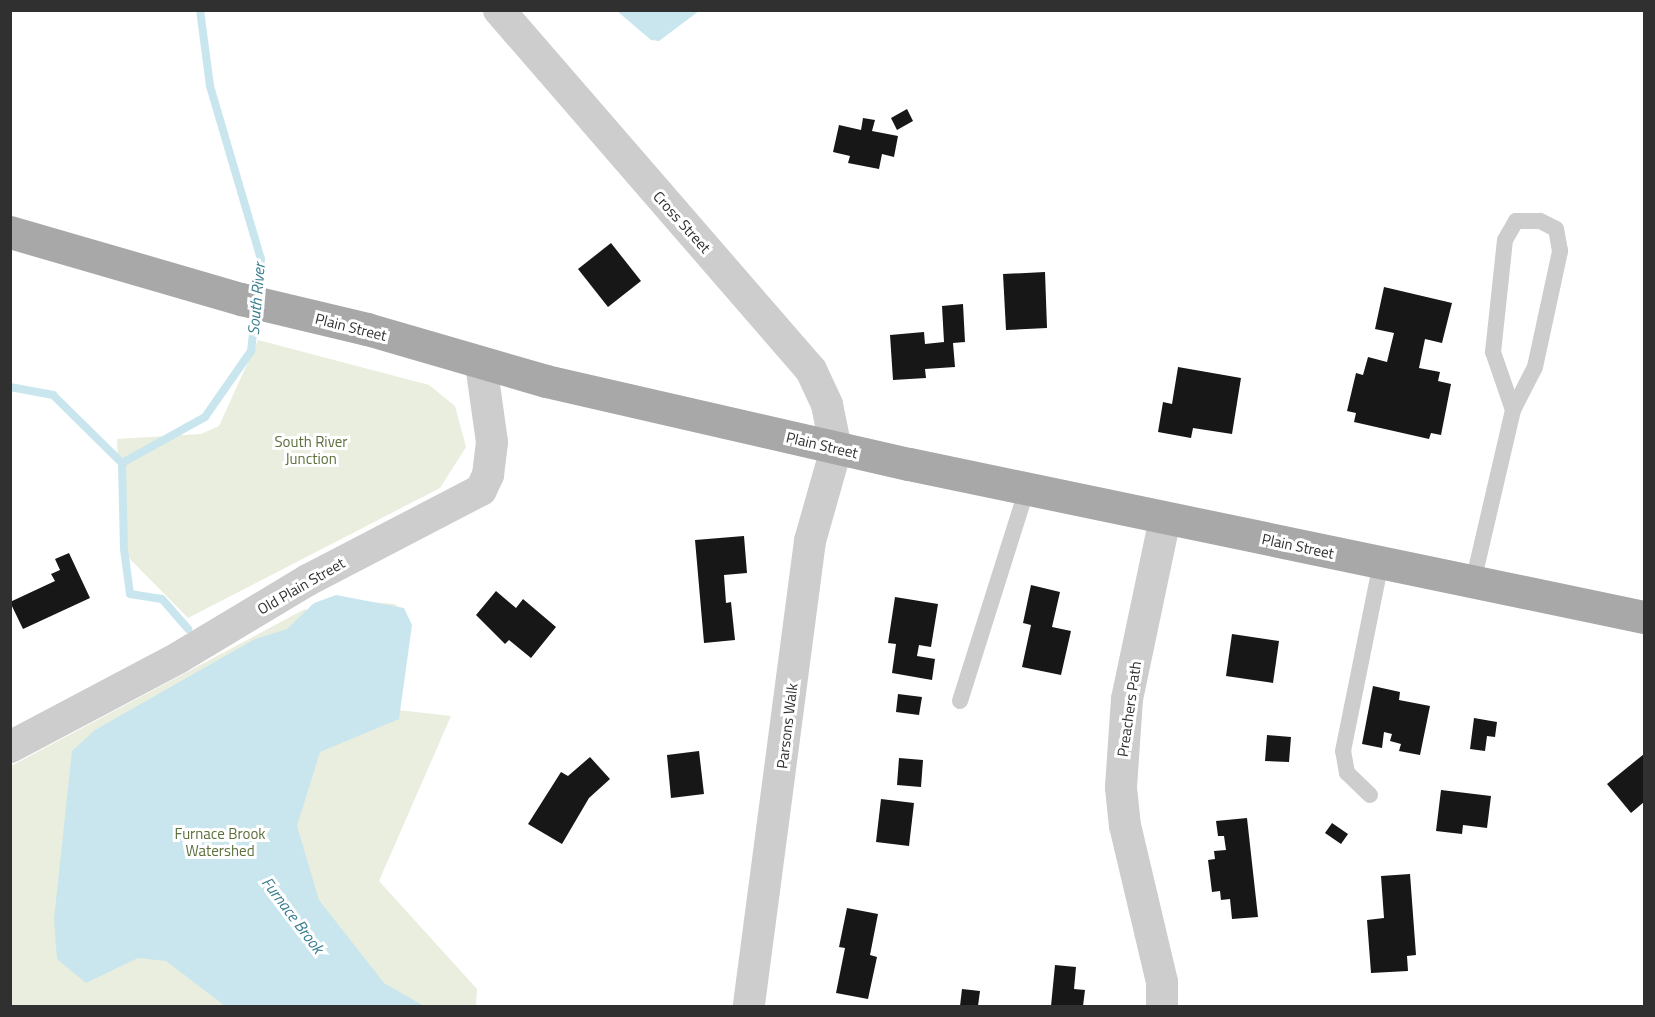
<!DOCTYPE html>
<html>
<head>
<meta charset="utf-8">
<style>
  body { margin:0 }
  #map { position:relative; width:1655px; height:1017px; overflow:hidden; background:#fff; font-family:"Titillium Web",sans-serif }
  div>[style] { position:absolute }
  .green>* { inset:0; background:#e9eede }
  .water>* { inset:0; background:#c9e6ee }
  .stream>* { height:8px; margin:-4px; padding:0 4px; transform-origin:4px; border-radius:4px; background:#c9e6ee }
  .building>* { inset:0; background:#171717 }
  .lane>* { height:16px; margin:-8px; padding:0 8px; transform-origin:8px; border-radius:8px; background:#cdcdcd }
  .street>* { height:32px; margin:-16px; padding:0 16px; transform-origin:16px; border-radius:16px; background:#cdcdcd }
  .primary>* { height:33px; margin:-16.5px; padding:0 16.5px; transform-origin:16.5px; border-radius:16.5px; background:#a8a8a8 }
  span { translate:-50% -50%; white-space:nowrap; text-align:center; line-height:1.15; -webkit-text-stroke:6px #fff; paint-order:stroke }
  .street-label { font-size:15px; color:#303030 }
  .park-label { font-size:15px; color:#5c6f3b }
  .water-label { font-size:16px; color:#377d90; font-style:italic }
  .frame { position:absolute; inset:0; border:12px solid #303030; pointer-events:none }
</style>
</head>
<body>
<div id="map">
  <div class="green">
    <div style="clip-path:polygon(258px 340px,429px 385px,455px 406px,466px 447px,440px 488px,188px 618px,130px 559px,121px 534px,117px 439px,201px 434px,219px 426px)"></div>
    <div style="clip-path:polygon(343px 600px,395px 604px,407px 616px,411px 629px,398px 710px,451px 716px,379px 881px,477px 989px,476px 1006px,11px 1006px,11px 766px,305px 609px,314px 616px)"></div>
  </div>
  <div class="water">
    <div style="clip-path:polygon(617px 11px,699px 11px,659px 41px,651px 40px)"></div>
    <div style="clip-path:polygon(336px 595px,404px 608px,412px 625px,399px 719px,320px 752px,297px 826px,319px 900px,384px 983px,424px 1006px,225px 1006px,166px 961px,138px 958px,86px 983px,57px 959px,54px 919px,72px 751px,95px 730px,255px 639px,287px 629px,314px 603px)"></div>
  </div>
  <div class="stream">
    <div style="left:200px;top:10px;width:77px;rotate:82.5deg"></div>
    <div style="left:210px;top:86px;width:180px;rotate:73.6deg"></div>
    <div style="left:261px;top:259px;width:37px;rotate:96deg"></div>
    <div style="left:10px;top:387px;width:44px;rotate:10.5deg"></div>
    <div style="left:53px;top:395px;width:97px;rotate:44.6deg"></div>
    <div style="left:122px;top:463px;width:95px;rotate:-29deg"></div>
    <div style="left:205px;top:417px;width:80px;rotate:-55.1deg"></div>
    <div style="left:251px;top:351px;width:43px;rotate:-83.4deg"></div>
    <div style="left:122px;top:463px;width:86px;rotate:88.7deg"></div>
    <div style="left:124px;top:549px;width:45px;rotate:82.4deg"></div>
    <div style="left:130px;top:594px;width:32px;rotate:9deg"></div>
    <div style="left:162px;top:599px;width:40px;rotate:49deg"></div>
  </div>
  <div class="building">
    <div style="clip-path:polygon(907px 109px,913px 121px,897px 130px,891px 118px)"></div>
    <div style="clip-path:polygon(863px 118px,875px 120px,872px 131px,898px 136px,894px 157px,882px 154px,879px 169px,848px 163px,850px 156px,833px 152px,839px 125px,861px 130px)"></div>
    <div style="clip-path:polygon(611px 243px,641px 281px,608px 307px,578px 269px)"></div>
    <div style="clip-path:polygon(1045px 272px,1047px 328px,1006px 330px,1003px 274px)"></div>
    <div style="clip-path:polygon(1384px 287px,1452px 303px,1442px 343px,1425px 339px,1419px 368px,1440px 372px,1438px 381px,1451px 384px,1441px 435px,1431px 433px,1429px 439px,1354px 422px,1356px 413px,1347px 411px,1356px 373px,1363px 375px,1368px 357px,1387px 362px,1394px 333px,1375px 329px)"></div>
    <div style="clip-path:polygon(963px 304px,965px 342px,953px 343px,955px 367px,925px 369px,926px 378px,893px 380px,890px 335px,924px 332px,925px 344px,944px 342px,942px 306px)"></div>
    <div style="clip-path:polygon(1178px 367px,1241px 378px,1232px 434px,1193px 428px,1191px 438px,1158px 432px,1163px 402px,1172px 404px)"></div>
    <div style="clip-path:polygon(744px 536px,747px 573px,724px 575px,726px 603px,731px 602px,735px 640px,704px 643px,695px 540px)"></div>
    <div style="clip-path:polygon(69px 553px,90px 598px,23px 629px,10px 602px,55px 581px,51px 574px,60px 570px,55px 559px)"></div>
    <div style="clip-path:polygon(1031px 585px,1060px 592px,1052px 627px,1071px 631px,1061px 675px,1022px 667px,1031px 625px,1023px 623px)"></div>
    <div style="clip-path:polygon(496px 591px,516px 608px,523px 599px,556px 627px,531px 658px,509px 640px,505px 644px,476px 615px)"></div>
    <div style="clip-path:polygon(895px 597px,938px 604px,931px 647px,919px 645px,917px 656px,935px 659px,932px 680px,892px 673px,896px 644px,888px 643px)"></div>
    <div style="clip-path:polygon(1232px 634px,1279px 641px,1273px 683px,1226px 676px)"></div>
    <div style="clip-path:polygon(1373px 686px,1400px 692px,1399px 700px,1430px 706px,1420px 755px,1399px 751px,1401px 744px,1390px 741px,1392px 734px,1384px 732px,1382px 748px,1362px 744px)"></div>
    <div style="clip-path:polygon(898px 694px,922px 697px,919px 715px,896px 712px)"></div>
    <div style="clip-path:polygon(1474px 718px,1497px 722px,1495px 737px,1487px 736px,1485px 751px,1470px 749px)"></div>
    <div style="clip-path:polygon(1267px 735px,1291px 737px,1289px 762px,1265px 761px)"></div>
    <div style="clip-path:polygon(699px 751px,704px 794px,671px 798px,667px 755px)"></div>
    <div style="clip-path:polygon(1644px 754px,1644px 802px,1631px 813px,1607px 784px)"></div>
    <div style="clip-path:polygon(590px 757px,610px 779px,589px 798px,562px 844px,528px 824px,561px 772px,568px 776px)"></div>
    <div style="clip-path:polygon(899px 758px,923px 760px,921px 787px,897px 785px)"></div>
    <div style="clip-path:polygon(1441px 790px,1491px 796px,1487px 828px,1463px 825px,1462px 834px,1436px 831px)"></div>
    <div style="clip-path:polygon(881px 799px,914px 803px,909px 846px,876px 842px)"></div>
    <div style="clip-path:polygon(1247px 818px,1258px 917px,1232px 919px,1230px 899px,1221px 900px,1220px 891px,1212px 892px,1208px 860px,1215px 859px,1214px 851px,1226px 850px,1224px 836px,1218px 836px,1216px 821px)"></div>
    <div style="clip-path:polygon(1332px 823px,1348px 834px,1341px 844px,1325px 833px)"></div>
    <div style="clip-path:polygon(1410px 874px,1416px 955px,1407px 956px,1408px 971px,1371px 973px,1367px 920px,1384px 918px,1381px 876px)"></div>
    <div style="clip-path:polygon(847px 908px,878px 914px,870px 955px,877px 957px,868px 999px,836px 993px,845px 948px,839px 947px)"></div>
    <div style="clip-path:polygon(1055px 965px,1076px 967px,1074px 989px,1085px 990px,1083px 1006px,1051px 1006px)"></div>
    <div style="clip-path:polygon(962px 989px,980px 991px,978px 1006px,960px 1006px)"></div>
  </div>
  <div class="lane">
    <div style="left:1473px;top:582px;width:177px;rotate:-76.9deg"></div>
    <div style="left:1513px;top:410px;width:48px;rotate:-62.9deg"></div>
    <div style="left:1535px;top:367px;width:119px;rotate:-77.8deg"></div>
    <div style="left:1560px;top:251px;width:22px;rotate:-100deg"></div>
    <div style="left:1556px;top:229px;width:18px;rotate:-153deg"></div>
    <div style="left:1540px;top:221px;width:24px;rotate:180deg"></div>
    <div style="left:1516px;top:221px;width:22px;rotate:120deg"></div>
    <div style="left:1505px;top:240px;width:113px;rotate:96.1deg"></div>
    <div style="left:1493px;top:352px;width:61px;rotate:71deg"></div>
    <div style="left:960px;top:701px;width:222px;rotate:-72.5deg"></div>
    <div style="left:1370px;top:795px;width:32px;rotate:-136deg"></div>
    <div style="left:1347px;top:773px;width:22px;rotate:-100deg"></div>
    <div style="left:1343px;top:751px;width:192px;rotate:-78.6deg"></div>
  </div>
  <div class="street">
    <div style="left:499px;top:10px;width:476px;rotate:49.1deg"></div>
    <div style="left:811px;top:370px;width:38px;rotate:65deg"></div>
    <div style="left:827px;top:405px;width:45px;rotate:78.4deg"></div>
    <div style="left:836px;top:449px;width:96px;rotate:105.8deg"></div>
    <div style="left:810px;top:541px;width:469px;rotate:97.5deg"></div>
    <div style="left:10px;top:747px;width:190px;rotate:-27.9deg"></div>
    <div style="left:178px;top:658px;width:152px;rotate:-31deg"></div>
    <div style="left:308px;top:580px;width:195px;rotate:-27.5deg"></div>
    <div style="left:481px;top:490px;width:17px;rotate:-65deg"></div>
    <div style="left:488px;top:475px;width:33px;rotate:-83deg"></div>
    <div style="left:492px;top:442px;width:79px;rotate:-98deg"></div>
    <div style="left:1162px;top:1006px;width:24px;rotate:-90deg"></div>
    <div style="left:1162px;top:982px;width:160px;rotate:-103.3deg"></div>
    <div style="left:1125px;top:826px;width:39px;rotate:-96deg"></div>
    <div style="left:1121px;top:787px;width:88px;rotate:-86.1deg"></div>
    <div style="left:1127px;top:699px;width:185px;rotate:-78.1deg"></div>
  </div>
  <div class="primary">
    <div style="left:10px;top:232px;width:241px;rotate:16.2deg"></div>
    <div style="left:241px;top:299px;width:130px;rotate:13.4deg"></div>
    <div style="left:367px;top:329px;width:186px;rotate:16.2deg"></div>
    <div style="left:546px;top:381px;width:372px;rotate:12.9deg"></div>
    <div style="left:909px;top:464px;width:751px;rotate:11.76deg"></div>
  </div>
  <div class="street-label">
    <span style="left:682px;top:222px;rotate:48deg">Cross Street</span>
    <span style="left:351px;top:327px;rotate:14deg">Plain Street</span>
    <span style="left:822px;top:445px;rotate:13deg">Plain Street</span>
    <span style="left:1298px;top:546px;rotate:12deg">Plain Street</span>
    <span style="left:301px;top:586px;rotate:-30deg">Old Plain Street</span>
    <span style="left:1129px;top:709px;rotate:-82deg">Preachers Path</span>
    <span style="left:787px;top:726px;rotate:-83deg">Parsons Walk</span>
  </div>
  <div class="park-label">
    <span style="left:311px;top:450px">South River<br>Junction</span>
    <span style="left:220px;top:842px">Furnace Brook<br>Watershed</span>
  </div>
  <div class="water-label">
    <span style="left:256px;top:299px;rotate:-85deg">South River</span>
    <span style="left:293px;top:915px;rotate:53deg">Furnace Brook</span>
  </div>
  <div class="frame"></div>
</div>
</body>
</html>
